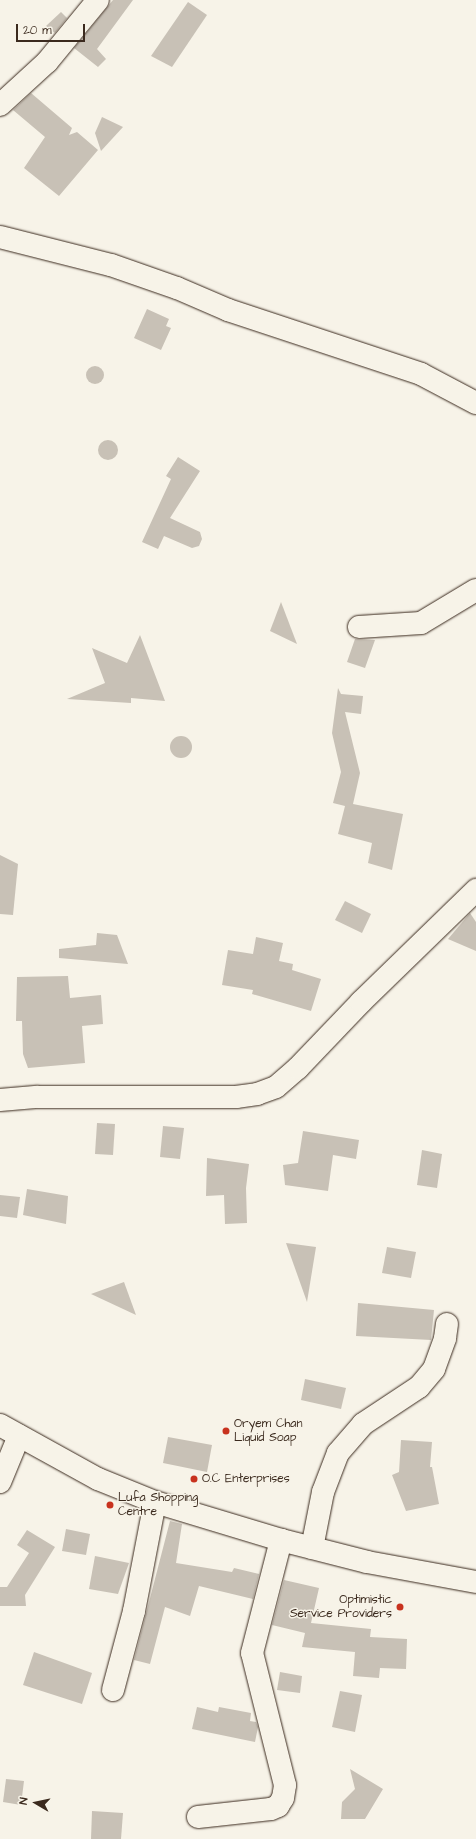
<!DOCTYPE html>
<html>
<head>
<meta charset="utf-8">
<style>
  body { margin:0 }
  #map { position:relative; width:476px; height:1839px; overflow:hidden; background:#f7f3e8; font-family:"Architects Daughter",sans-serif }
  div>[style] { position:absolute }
  .building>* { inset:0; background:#c8c1b6 }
  .round { border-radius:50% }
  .roads { filter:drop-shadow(0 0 1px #3b2a1e) drop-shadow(0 0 1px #3b2a1e) }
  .minor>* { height:22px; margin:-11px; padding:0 11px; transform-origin:11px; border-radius:11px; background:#f7f3e8 }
  .dots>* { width:11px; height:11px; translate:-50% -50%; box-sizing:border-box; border:2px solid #f7f3e8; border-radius:50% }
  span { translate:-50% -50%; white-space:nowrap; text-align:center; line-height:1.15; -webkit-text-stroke:3px #f7f3e8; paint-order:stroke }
  .poi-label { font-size:12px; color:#3b2a1e }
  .left { translate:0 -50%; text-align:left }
  .right { translate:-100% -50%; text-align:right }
  .north { position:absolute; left:16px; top:1783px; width:40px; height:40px; -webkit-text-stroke:3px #f7f3e8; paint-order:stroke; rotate:279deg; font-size:11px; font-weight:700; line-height:16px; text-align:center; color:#3b2a1e }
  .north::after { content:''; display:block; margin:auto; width:14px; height:18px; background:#3b2a1e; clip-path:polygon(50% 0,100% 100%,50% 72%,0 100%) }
  .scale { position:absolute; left:16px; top:24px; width:69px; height:18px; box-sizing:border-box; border:2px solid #3b2a1e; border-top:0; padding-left:5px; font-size:12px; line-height:14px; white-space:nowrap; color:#3b2a1e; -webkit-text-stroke:3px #f7f3e8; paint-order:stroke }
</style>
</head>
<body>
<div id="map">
  <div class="building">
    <div style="clip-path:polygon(113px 0,133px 0,97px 49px,106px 59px,98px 67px,74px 48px)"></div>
    <div style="clip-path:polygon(188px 2px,207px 15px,172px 67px,151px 56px)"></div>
    <div style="clip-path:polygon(61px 12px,67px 18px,55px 33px,46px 26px)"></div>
    <div style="clip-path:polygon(31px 93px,72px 128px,69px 135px,77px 132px,98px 150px,59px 196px,24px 168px,45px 137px,13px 110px)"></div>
    <div style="clip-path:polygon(102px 117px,123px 127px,101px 151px,95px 133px)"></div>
    <div style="clip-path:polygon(147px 309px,169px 319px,166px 326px,171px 328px,161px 350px,134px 338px)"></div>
    <div class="round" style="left:86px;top:366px;width:18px;height:18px"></div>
    <div class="round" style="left:98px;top:440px;width:20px;height:20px"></div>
    <div style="clip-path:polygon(178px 457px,200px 471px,170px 518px,200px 532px,202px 539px,199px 546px,192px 548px,164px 536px,158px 549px,142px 542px,171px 479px,166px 476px)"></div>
    <div style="clip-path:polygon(281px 602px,297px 644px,270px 631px)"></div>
    <div style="clip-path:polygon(140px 635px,165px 701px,131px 698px,131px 703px,67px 699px,105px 683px,92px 648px,127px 663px)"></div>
    <div style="clip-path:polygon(355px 639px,375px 640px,365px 668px,347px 662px)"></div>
    <div style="clip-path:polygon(338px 688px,341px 694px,363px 696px,361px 714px,345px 712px,360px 773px,353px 804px,403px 814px,392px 870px,368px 863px,372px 843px,338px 834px,345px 806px,333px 803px,341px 772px,332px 733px)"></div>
    <div class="round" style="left:170px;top:736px;width:22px;height:22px"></div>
    <div style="clip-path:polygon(0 855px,18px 864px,13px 915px,0 914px)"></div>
    <div style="clip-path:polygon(345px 901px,371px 914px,362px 933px,335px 920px)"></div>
    <div style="clip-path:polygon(470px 913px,476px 922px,476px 951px,448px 939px)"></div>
    <div style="clip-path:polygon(97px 933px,117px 935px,128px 964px,59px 958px,59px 949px,96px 945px)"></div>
    <div style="clip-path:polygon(256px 937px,283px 943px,279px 961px,293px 964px,292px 970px,321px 979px,311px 1011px,252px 994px,253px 990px,222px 985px,228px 950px,253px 954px)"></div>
    <div style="clip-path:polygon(68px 976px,70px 998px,101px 995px,103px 1024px,82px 1026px,85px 1063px,28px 1068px,23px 1054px,22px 1021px,16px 1021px,17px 977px)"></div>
    <div style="clip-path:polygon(97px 1123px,115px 1124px,113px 1155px,95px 1154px)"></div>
    <div style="clip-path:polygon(163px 1126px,184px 1128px,180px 1159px,160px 1157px)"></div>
    <div style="clip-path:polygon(303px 1131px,359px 1140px,356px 1159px,333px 1155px,328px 1191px,285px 1185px,283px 1165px,298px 1163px)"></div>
    <div style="clip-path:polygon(422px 1150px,442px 1154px,437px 1188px,417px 1185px)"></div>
    <div style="clip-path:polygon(207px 1158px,249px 1164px,246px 1188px,247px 1223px,225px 1224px,224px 1195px,206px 1196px)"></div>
    <div style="clip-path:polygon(27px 1189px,68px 1196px,66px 1224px,23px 1215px)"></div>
    <div style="clip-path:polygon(0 1195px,20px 1197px,17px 1218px,0 1216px)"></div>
    <div style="clip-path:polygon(286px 1243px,316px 1247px,307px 1302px)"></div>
    <div style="clip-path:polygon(387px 1247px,416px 1252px,411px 1278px,382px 1273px)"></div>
    <div style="clip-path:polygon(124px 1282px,136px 1315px,91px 1294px)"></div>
    <div style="clip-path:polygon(358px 1303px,434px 1310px,431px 1340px,356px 1336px)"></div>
    <div style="clip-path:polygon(305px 1379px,346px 1388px,341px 1409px,301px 1400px)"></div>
    <div style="clip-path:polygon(168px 1437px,212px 1445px,207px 1472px,163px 1463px)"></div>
    <div style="clip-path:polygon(401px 1440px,432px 1442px,430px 1467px,432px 1467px,439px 1504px,406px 1511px,392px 1475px,399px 1472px)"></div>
    <div style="clip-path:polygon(170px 1521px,182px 1524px,176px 1563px,232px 1572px,234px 1568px,259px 1574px,253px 1599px,199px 1586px,190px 1616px,165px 1607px,150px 1664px,134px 1660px)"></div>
    <div style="clip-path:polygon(66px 1529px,90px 1534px,86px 1555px,62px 1551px)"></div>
    <div style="clip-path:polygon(27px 1530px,55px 1547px,25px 1595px,26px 1606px,0 1606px,0 1587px,7px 1587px,29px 1553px,17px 1545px)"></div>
    <div style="clip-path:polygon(95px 1556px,129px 1563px,118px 1594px,89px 1589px)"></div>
    <div style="clip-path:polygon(284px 1580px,319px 1588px,311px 1623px,371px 1629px,370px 1637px,407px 1639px,406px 1669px,380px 1668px,379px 1678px,353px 1676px,355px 1652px,302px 1647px,305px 1633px,272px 1625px)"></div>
    <div style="clip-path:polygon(34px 1652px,92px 1673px,82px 1704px,23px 1685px)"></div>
    <div style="clip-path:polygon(280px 1672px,302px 1676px,300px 1693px,277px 1690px)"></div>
    <div style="clip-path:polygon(340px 1691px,362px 1695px,355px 1732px,332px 1727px)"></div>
    <div style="clip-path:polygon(197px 1707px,218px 1712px,219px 1707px,251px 1713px,250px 1721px,256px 1722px,258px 1727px,255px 1742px,192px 1729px)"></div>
    <div style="clip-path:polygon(350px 1769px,383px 1789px,365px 1819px,341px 1819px,342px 1802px,355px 1789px)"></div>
    <div style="clip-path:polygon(6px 1779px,24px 1781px,21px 1805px,3px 1802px)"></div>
    <div style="clip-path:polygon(92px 1811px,123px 1813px,121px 1839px,91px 1839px)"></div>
  </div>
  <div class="roads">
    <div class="minor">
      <div style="left:0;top:105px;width:64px;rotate:-42.5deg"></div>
      <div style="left:47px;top:62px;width:80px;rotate:-50.6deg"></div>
      <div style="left:0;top:237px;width:114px;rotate:14.2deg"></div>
      <div style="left:111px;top:265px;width:70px;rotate:19.2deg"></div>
      <div style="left:177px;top:288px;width:56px;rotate:23.3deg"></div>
      <div style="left:228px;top:310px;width:203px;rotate:18.3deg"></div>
      <div style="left:421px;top:374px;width:62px;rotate:27.8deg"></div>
      <div style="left:359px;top:627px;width:62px;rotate:-3.7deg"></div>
      <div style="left:421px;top:623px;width:64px;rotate:-31deg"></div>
      <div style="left:0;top:1100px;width:38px;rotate:-5deg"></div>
      <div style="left:38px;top:1097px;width:198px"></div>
      <div style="left:236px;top:1097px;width:21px;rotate:-8deg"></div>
      <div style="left:257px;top:1094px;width:20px;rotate:-20deg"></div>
      <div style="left:276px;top:1087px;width:29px;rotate:-41deg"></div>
      <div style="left:298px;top:1068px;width:91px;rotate:-46.3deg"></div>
      <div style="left:361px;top:1002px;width:161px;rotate:-44.2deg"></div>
      <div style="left:0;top:1425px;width:112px;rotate:28.9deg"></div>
      <div style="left:98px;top:1479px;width:61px;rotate:22deg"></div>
      <div style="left:155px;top:1502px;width:132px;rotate:16.8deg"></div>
      <div style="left:281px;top:1540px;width:89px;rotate:14.3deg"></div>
      <div style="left:367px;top:1562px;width:111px;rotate:10.4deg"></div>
      <div style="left:0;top:1482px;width:50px;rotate:-67.6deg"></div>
      <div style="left:312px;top:1548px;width:57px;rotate:-78.9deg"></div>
      <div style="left:323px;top:1492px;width:42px;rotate:-69deg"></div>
      <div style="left:338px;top:1453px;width:38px;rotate:-49deg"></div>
      <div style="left:363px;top:1424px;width:67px;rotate:-33.5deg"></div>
      <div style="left:419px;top:1387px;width:23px;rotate:-50deg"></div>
      <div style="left:434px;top:1369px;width:33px;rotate:-70deg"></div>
      <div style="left:445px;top:1338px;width:14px;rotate:-82deg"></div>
      <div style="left:113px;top:1690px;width:82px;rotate:-75.1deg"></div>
      <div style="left:134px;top:1611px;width:111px;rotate:-79.1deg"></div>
      <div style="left:198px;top:1817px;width:73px;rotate:-6.3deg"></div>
      <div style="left:271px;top:1809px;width:8px;rotate:-23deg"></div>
      <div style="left:278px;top:1806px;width:9px;rotate:-58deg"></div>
      <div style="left:283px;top:1798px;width:13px;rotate:-81deg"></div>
      <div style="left:285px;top:1785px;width:136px;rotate:-104deg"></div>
      <div style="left:252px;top:1653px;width:117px;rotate:-75.6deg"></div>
    </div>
  </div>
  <div class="dots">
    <div style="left:226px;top:1431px;background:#c8321e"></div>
    <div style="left:194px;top:1479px;background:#c8321e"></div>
    <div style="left:110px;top:1505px;background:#c8321e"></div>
    <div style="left:400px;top:1607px;background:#c8321e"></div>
  </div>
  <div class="poi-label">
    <span class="left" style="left:234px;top:1431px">Oryem Chan<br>Liquid Soap</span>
    <span class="left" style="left:202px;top:1479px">O.C Enterprises</span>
    <span class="left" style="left:118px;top:1505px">Lufa Shopping<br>Centre</span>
    <span class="right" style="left:392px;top:1607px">Optimistic<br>Service Providers</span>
  </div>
  <div class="north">N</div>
  <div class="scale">20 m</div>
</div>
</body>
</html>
